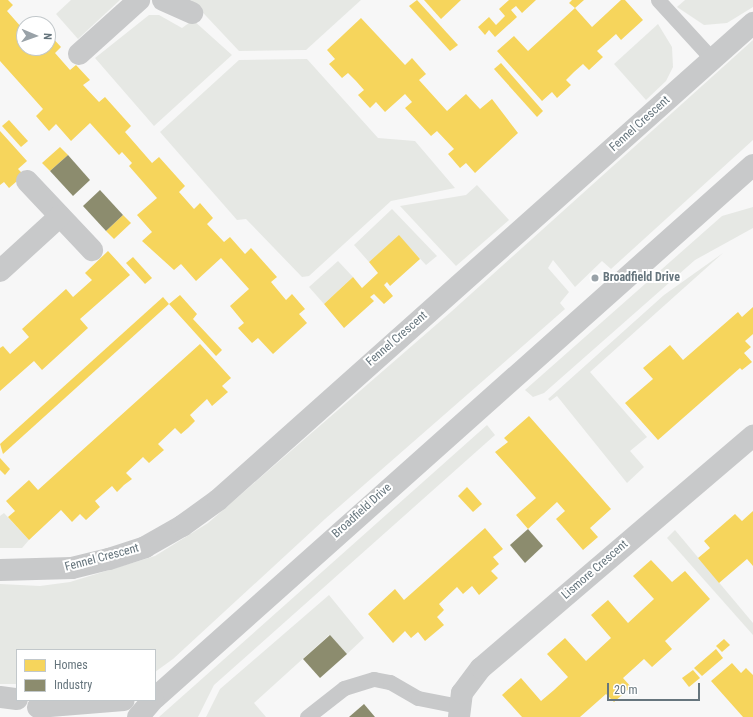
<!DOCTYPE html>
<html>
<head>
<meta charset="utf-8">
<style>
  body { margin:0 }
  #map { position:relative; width:753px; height:717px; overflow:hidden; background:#f7f7f7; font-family:"Roboto Condensed",sans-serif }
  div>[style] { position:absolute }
  .green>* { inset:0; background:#e6e8e4 }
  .homes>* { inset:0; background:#f6d55c }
  .industry>* { inset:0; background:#8c8c6e }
  .service>* { height:15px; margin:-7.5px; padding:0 7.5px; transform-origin:7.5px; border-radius:7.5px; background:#c8c9ca }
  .minor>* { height:22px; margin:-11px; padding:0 11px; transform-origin:11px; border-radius:11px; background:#c8c9ca }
  .tertiary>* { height:22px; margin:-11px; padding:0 11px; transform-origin:11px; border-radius:11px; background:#c8c9ca }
  .dots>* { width:11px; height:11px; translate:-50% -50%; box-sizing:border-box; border:2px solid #fff; border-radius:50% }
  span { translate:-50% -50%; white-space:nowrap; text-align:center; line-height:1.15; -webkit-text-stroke:4px #fff; paint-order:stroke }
  .street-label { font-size:12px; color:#66757d }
  .poi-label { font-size:12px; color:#66757d; font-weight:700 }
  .left { translate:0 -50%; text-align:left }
  .legend { position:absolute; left:16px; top:649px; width:140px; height:52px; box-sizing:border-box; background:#fff; border:1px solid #c2c8cb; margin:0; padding:5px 7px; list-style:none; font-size:12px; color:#66757d }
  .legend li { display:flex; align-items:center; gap:8px; height:20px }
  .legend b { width:20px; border:1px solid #c2c8cb }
  .north { position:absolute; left:16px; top:16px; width:40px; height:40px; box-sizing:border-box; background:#fff; border:1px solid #c2c8cb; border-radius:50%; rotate:92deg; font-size:11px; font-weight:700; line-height:16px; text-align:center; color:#66757d }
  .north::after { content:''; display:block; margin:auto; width:14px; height:18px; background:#99a2a8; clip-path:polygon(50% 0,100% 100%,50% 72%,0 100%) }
  .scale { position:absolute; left:607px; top:683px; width:93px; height:18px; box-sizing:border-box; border:2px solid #66757d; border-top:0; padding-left:5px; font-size:12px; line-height:14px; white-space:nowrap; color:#66757d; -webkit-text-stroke:3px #fff; paint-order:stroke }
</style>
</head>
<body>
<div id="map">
  <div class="green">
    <div style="clip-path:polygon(71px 0,120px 0,78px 39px,56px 14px)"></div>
    <div style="clip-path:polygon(191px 0,361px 0,306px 50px,239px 51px)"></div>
    <div style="clip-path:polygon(685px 0,753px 0,753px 7px,727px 23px,704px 25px,677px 7px)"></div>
    <div style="clip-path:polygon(149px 15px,159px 15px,182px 28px,193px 20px,232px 55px,154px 126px,95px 58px)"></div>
    <div style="clip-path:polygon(658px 24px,672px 47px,673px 67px,666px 81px,646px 100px,614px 64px)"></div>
    <div style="clip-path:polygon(753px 40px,753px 140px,611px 269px,602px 261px,575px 287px,553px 260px,548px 268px,569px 292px,560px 303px,565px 309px,325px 519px,173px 659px,155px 672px,155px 650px,17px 650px,17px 684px,0 684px,0 584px,40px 586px,70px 582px,155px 556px,208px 523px,452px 311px)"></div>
    <div style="clip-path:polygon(307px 59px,378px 138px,415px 141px,455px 188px,391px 201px,309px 276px,302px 277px,246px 219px,237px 220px,160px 132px,239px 60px)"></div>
    <div style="clip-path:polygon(477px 185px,509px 220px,456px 266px,400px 206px,466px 195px)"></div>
    <div style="clip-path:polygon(753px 207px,753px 228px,695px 260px,544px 393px,533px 397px,525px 390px,722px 216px)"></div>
    <div style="clip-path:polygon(392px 209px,437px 256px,426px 265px,399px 236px,369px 262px,354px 245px)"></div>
    <div style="clip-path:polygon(723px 253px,590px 372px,647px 437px,630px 451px,644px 467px,627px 483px,557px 396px,550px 401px,548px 399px,664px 295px)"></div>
    <div style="clip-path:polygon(338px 261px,353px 277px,324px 304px,309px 287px)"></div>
    <div style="clip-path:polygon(487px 425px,495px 435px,214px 685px,198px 717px,159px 717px)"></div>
    <div style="clip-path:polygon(4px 513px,29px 540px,22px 548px,0 548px,0 516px)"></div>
    <div style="clip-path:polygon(675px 530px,753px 623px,753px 635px,667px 538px)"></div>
    <div style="clip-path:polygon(329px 595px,364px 638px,347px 654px,329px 635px,254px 703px,266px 717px,206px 717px,220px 689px)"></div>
  </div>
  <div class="homes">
    <div style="clip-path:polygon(0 0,8px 0,13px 5px,7px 11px,22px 28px,24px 26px,24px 48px,48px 48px,48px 33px,61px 47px,55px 53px,70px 70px,76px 65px,90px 80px,83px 85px,99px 102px,105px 97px,131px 126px,125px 132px,152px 163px,159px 157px,185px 186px,179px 192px,194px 209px,200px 203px,213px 218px,207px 224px,224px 242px,230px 237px,245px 254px,251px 248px,277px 277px,271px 282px,286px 300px,292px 294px,305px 309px,299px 314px,307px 323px,273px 354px,258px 338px,252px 343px,238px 328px,244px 323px,230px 306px,249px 289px,221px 258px,196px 281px,181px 264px,174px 270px,142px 241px,152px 232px,137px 215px,157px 198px,129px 166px,132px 163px,122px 152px,119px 155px,90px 123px,71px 141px,56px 124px,49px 131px,36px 116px,43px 109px,0 61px)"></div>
    <div style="clip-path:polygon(417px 0,458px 45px,450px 51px,409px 6px)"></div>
    <div style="clip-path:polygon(424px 0,461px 0,441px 19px)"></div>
    <div style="clip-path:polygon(509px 0,536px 0,522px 13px,516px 6px,511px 10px,517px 17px,495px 37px,489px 30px,485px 35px,478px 27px,489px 17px,496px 25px,505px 16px,499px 9px)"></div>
    <div style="clip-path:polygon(572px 0,584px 0,575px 8px,592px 27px,621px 0,625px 0,643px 20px,621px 40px,616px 34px,606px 43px,597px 51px,603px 57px,589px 70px,583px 64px,574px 72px,566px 80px,571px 85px,557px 98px,552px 92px,542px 101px,497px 51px,514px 36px,528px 51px,575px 8px,569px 3px)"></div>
    <div style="clip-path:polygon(361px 18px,405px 65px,412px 58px,426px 74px,419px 80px,447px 111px,466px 94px,480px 109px,492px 99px,518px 133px,475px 173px,466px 163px,460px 168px,448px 154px,454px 149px,437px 131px,431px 136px,405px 108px,412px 102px,405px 94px,385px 112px,376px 102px,370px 108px,358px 95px,364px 90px,356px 81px,348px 73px,342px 78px,329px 64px,335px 59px,327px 50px)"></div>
    <div style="clip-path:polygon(501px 63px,543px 111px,537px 117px,494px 69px)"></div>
    <div style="clip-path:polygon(9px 120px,28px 141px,21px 147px,2px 126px)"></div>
    <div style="clip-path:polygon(0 131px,27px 161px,18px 169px,24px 175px,9px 188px,4px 182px,0 185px)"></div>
    <div style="clip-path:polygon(60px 147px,68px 155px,50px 171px,42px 163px)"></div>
    <div style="clip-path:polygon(123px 215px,131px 223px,114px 239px,106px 231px)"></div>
    <div style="clip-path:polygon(399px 235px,420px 259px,390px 286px,387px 282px,384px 285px,393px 296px,384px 304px,374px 294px,370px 297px,374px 301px,344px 328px,324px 304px,353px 277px,362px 288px,378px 273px,369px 262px)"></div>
    <div style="clip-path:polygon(108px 251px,130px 275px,80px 319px,88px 328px,42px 370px,34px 361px,0 391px,0 348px,3px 346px,10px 354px,29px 337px,22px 329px,66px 289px,73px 297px,92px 280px,85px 273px)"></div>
    <div style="clip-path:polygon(133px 257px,152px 278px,145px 284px,126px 263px)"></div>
    <div style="clip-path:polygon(180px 295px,197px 314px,193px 319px,222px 350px,216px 356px,169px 304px)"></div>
    <div style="clip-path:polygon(163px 297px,169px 304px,3px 454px,0 444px)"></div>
    <div style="clip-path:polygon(753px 307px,753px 334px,745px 341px,751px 347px,744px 353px,752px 362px,742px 370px,740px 368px,658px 440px,625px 403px,653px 379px,643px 368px,670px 345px,683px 360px,738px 312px,742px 317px)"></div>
    <div style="clip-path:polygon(200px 344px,231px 378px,222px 386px,228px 392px,212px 406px,207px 399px,190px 415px,195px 421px,188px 428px,181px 434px,175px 428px,158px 444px,164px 450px,157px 456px,149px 463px,143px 457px,126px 473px,132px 479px,124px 485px,117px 492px,112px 486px,95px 501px,100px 507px,86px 520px,80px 514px,72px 522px,61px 510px,29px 540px,8px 517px,15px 511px,6px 501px,29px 480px,38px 490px)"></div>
    <div style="clip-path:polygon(529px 416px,611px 509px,590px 528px,598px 537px,583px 550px,556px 519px,565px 511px,557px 502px,528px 529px,516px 515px,536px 498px,495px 452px,508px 442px,504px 438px)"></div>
    <div style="clip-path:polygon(0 458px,10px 469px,5px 475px,0 470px)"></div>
    <div style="clip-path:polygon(467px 487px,482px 504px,473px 512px,458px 496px)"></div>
    <div style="clip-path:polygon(753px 511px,753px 566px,747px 559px,719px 583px,698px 558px,710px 548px,704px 541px,735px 514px,742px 521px)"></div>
    <div style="clip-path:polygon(485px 528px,503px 549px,493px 557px,499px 564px,491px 571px,498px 578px,479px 595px,472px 586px,463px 594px,457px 587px,439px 604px,444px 610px,437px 617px,444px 625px,425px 641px,418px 632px,411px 638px,405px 631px,393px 643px,368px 614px,395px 589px,404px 600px)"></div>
    <div style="clip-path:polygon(651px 560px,672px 582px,685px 571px,710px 599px,665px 641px,672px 649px,652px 667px,644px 659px,623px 678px,631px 687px,614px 702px,606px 694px,580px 717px,522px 717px,502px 695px,521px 678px,541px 701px,554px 690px,568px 677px,547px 654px,565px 638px,586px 661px,598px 650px,611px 638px,591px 615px,608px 600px,628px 623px,642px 610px,654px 599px,633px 576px)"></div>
    <div style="clip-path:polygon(724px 639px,730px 645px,722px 652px,716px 646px)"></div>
    <div style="clip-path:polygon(716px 649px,723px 658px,702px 676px,694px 668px)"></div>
    <div style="clip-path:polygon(732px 663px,741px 673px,746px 668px,753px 675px,753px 717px,743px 717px,711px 681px)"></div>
    <div style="clip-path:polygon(693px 670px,700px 678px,689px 687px,682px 678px)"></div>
  </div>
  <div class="industry">
    <div style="clip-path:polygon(68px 155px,90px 180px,73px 196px,50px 171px)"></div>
    <div style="clip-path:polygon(100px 190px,123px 215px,106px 231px,83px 206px)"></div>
    <div style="clip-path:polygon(528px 529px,543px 546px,525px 563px,510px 545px)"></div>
    <div style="clip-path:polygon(330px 635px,347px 654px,320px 678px,303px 659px)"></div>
    <div style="clip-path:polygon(364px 704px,375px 717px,349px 717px)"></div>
  </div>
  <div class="service">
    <div style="left:658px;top:0;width:80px;rotate:47.5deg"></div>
    <div style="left:307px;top:717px;width:47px;rotate:-38.1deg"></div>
    <div style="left:344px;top:688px;width:31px;rotate:-17deg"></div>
    <div style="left:374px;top:679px;width:16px;rotate:11deg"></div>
    <div style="left:390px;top:682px;width:32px;rotate:30deg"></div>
    <div style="left:418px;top:698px;width:42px;rotate:11deg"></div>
  </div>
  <div class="minor">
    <div style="left:163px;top:0;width:32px;rotate:24deg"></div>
    <div style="left:79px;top:54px;width:81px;rotate:-42deg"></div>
    <div style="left:27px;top:181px;width:95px;rotate:46.7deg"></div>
    <div style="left:0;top:271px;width:81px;rotate:-42.5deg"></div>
    <div style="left:0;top:570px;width:72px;rotate:-1.6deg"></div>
    <div style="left:72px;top:568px;width:38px;rotate:-14deg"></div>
    <div style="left:109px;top:559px;width:38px;rotate:-18deg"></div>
    <div style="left:145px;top:547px;width:43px;rotate:-29.6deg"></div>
    <div style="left:182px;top:526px;width:44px;rotate:-35.8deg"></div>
    <div style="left:218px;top:500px;width:717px;rotate:-41.72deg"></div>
    <div style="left:459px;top:717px;width:24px;rotate:-83deg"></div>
    <div style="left:462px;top:693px;width:31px;rotate:-53deg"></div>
    <div style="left:481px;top:668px;width:358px;rotate:-40.5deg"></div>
  </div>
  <div class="tertiary">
    <div style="left:0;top:697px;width:17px;rotate:7deg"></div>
    <div style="left:155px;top:698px;width:801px;rotate:-41.71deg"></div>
    <div style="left:38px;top:707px;width:86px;rotate:-4.7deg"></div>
    <div style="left:138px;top:717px;width:23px;rotate:-49deg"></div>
  </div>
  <div class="dots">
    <div style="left:595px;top:278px;background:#99a2a8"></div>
  </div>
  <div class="street-label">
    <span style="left:640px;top:124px;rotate:-42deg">Fennel Crescent</span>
    <span style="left:397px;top:339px;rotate:-41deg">Fennel Crescent</span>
    <span style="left:362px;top:511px;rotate:-42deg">Broadfield Drive</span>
    <span style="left:102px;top:558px;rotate:-15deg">Fennel Crescent</span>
    <span style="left:595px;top:570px;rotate:-41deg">Lismore Crescent</span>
  </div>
  <div class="poi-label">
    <span class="left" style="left:603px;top:278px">Broadfield Drive</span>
  </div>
  <ul class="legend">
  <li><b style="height:11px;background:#f6d55c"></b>Homes</li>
  <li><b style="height:11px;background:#8c8c6e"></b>Industry</li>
  </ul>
  <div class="north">N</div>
  <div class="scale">20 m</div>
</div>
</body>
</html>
